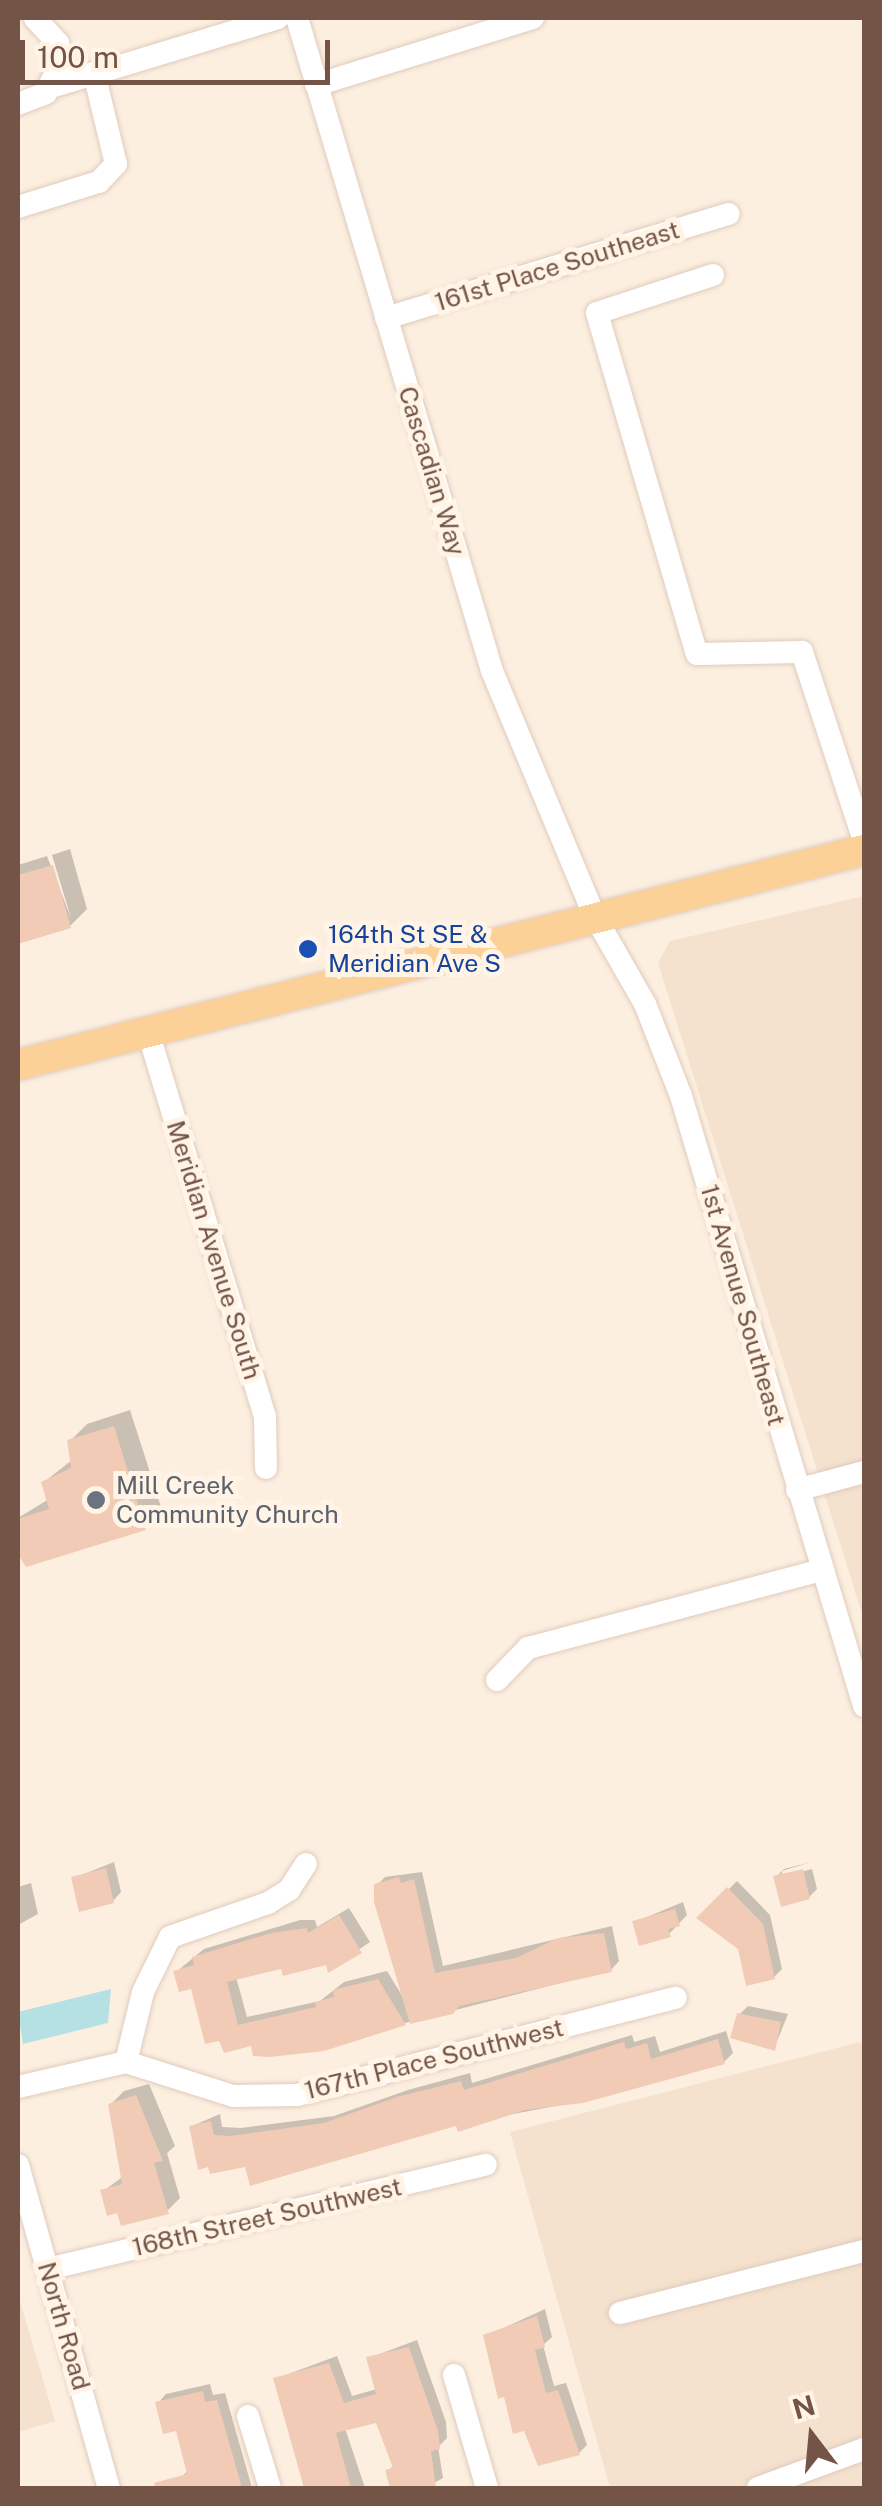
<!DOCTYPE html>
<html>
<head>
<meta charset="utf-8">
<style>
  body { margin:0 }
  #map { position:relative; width:882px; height:2506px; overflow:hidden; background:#fcefe0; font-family:"Public Sans",sans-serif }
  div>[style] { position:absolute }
  .residential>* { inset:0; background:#f4e1ce }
  .water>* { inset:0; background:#b5e1e5 }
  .shadow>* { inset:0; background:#0003 }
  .building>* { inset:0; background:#f2cbb7 }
  .roads { filter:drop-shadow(0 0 2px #e0cbbc) drop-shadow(0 0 2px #e0cbbc) }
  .minor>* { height:22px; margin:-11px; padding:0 11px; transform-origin:11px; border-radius:11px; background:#fff }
  .major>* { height:30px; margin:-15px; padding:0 15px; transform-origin:15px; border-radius:15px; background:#fcd197 }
  .dots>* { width:28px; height:28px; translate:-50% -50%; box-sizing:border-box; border:5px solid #fff4e6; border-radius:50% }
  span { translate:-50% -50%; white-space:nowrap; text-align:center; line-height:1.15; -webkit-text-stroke:10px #fff4e6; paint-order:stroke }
  .street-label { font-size:25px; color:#735447 }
  .transit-label { font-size:25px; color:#164399 }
  .left { translate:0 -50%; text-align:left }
  .worship-label { font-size:25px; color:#5b616d }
  .frame { position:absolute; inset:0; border:20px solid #735447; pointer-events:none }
  .north { position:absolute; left:762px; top:2386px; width:100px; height:100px; -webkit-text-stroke:8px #fff4e6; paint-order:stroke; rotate:344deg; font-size:28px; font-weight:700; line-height:40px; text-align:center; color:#735447 }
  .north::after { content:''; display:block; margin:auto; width:35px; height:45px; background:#735447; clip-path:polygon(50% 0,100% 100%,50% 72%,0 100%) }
  .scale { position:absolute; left:20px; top:40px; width:310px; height:45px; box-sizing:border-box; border:5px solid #735447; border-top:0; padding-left:12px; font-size:30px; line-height:35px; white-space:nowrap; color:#735447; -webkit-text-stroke:8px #fff4e6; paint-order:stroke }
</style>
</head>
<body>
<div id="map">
  <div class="residential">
    <div style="clip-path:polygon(864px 896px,864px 1620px,658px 963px,670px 941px)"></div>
    <div style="clip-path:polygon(864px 2041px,864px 2488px,610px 2488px,510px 2132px)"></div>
    <div style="clip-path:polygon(18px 2294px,55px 2421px,18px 2432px)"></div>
  </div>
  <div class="water">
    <div style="clip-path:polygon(111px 1989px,108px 2023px,23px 2044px,18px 2012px)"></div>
  </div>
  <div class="shadow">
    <div style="clip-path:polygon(70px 849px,87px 909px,70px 926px,18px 941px,18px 865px,47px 856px,71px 918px,52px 855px)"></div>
    <div style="clip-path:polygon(130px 1410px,162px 1510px,145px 1527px,27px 1564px,18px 1549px,18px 1518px,49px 1499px,44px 1482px,72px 1460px,70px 1441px,87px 1424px)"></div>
    <div style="clip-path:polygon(114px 1862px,121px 1892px,113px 1901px,74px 1878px)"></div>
    <div style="clip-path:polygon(811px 1862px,782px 1871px,782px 1877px,812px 1869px,817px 1889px,809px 1897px,776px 1877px,784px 1869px)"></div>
    <div style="clip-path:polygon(422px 1872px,443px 1966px,612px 1926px,619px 1961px,611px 1970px,405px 2023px,252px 2043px,176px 1972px,204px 1949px,300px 1920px,315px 1920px,317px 1927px,349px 1908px,370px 1942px,330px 1969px,328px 1962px,283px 1966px,236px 1977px,247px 2017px,320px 2001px,344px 1982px,387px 1971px,406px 2002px,377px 1885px,385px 1877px)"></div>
    <div style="clip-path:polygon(737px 1881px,770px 1915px,782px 1969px,774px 1977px,700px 1918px)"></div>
    <div style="clip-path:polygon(31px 1883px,38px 1914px,18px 1925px,18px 1887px)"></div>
    <div style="clip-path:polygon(683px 1902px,687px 1915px,669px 1934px,635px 1922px)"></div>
    <div style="clip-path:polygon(748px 2006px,788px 2014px,774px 2049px,740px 2014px)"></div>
    <div style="clip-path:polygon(726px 2031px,733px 2053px,724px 2062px,582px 2101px,247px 2164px,192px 2126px,220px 2114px,222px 2127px,241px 2128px,334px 2116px,408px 2090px,470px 2073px,472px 2083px,632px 2035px,634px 2042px,655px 2036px,660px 2052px)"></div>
    <div style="clip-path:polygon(149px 2084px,175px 2146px,167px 2153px,180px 2198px,167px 2211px,119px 2210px,103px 2191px,124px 2176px,111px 2104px,124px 2091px)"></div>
    <div style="clip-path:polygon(545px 2309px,552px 2337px,543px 2345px,554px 2386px,566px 2383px,587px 2445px,579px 2453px,486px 2336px)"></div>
    <div style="clip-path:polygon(417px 2340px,446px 2422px,447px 2438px,438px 2447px,443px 2478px,425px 2488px,393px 2488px,388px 2471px,394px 2465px,378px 2420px,345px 2428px,365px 2488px,307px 2488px,275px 2379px,337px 2356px,352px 2396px,377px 2389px,369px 2358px)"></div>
    <div style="clip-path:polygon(210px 2384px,213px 2395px,225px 2393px,252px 2488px,185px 2488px,181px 2477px,189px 2470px,178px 2428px,158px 2403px,166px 2394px)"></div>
  </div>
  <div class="building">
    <div style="clip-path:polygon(53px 865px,71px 928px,18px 944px,18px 875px)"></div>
    <div style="clip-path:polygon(114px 1426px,146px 1530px,26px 1567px,18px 1554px,18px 1519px,49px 1509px,41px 1482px,71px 1468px,67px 1440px)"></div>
    <div style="clip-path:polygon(106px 1868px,114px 1903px,79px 1912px,71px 1877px)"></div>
    <div style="clip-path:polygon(803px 1869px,810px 1899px,781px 1907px,773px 1876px)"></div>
    <div style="clip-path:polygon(399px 1877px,401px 1883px,414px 1879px,435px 1973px,516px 1958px,558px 1938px,604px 1933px,612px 1972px,459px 2006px,453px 2014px,410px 2024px,374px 1902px,374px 1884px)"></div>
    <div style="clip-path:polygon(727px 1887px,763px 1924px,775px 1979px,746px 1986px,738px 1949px,696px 1918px)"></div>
    <div style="clip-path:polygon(675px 1909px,680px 1926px,668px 1929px,671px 1937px,639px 1946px,632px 1921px)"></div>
    <div style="clip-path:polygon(339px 1915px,362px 1953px,328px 1973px,326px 1965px,283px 1976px,281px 1969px,227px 1982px,238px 2025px,316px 2007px,315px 2002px,334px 1997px,333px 1990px,378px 1979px,406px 2025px,324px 2051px,270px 2057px,253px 2056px,251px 2046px,224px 2053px,219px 2041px,205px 2044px,191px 1989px,179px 1992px,173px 1971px,194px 1965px,192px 1957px,271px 1933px,307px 1928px,308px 1933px)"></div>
    <div style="clip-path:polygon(737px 2013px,781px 2022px,775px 2051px,730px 2038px)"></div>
    <div style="clip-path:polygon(718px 2039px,725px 2064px,583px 2103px,525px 2110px,458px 2132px,456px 2126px,250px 2186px,245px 2167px,210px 2174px,208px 2167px,198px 2170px,189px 2126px,211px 2121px,214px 2135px,230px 2136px,324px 2123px,397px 2097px,461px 2081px,464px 2090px,624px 2042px,626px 2049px,647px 2043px,651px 2059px)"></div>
    <div style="clip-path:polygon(136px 2095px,163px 2161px,154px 2163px,169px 2214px,121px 2226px,117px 2213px,107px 2216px,100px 2190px,122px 2184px,108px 2104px)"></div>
    <div style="clip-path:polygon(537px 2316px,545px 2347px,535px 2350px,546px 2393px,558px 2390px,580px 2455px,538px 2466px,524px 2431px,513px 2434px,504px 2397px,498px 2399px,483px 2335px)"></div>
    <div style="clip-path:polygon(409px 2347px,438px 2431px,440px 2449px,431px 2451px,436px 2488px,390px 2488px,385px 2470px,393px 2468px,376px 2423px,336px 2433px,351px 2488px,304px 2488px,273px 2378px,329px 2363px,344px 2403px,376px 2394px,366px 2357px)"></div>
    <div style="clip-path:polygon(203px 2391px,205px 2402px,217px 2400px,242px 2488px,155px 2488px,154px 2483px,187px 2474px,176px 2431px,163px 2434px,155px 2402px)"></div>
  </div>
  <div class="roads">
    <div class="minor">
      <div style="left:297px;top:18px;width:681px;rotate:73.37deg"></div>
      <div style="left:492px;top:671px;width:264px;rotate:67.3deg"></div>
      <div style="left:594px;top:915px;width:103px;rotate:60.2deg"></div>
      <div style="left:645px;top:1004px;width:99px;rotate:68.6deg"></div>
      <div style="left:681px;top:1096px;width:637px;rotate:73.3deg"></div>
      <div style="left:316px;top:85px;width:227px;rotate:-17.2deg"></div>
      <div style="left:51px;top:87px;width:237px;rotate:-16.9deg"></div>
      <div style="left:18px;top:104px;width:30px;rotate:-21deg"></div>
      <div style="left:46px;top:93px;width:35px;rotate:-65deg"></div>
      <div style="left:61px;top:61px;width:18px;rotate:-99deg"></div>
      <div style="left:58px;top:43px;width:34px;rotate:-133deg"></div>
      <div style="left:18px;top:207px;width:85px;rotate:-17.2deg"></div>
      <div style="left:99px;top:182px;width:25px;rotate:-47deg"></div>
      <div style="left:116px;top:164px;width:94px;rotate:-103.6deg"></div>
      <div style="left:713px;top:275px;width:122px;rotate:161.9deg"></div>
      <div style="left:597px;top:313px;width:355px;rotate:73.7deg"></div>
      <div style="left:697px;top:654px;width:105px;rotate:-1.1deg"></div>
      <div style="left:802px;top:652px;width:199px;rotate:71.8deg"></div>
      <div style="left:386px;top:318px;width:358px;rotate:-16.9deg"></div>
      <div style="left:149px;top:1035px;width:399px;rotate:73.1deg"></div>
      <div style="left:265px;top:1417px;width:51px;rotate:88.9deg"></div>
      <div style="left:797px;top:1490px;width:69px;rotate:-15deg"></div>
      <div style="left:497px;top:1680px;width:45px;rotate:-45.9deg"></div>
      <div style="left:528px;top:1648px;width:303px;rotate:-14.9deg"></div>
      <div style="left:126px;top:2062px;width:72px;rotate:-76.3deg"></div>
      <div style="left:143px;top:1992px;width:61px;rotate:-63.9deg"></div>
      <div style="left:170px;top:1937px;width:104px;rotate:-19.1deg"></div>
      <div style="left:268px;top:1903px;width:25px;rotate:-32deg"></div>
      <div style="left:289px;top:1890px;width:31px;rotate:-57deg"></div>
      <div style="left:18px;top:2087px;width:111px;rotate:-13deg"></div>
      <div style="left:126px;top:2062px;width:112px;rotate:17.6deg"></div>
      <div style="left:233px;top:2096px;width:64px;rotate:-0.9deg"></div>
      <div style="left:297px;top:2095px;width:391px;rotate:-14.4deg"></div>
      <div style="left:18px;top:2165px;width:336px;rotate:74.3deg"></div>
      <div style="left:48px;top:2269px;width:450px;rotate:-13.4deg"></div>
      <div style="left:620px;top:2313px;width:252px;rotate:-14.3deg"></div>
      <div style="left:454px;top:2375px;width:118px;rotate:73.7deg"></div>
      <div style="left:248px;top:2416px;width:75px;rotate:73deg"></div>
      <div style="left:758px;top:2488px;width:113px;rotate:-20.2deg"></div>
    </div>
    <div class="major">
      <div style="left:18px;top:1065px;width:873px;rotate:-14.26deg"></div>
    </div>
  </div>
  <div class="dots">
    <div style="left:308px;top:949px;background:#1a4fb4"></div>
    <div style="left:96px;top:1500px;background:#6b7280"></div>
  </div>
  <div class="street-label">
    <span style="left:557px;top:266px;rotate:-17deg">161st Place Southeast</span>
    <span style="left:432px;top:471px;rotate:73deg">Cascadian Way</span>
    <span style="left:214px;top:1250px;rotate:73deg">Meridian Avenue South</span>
    <span style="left:743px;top:1305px;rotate:74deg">1st Avenue Southeast</span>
    <span style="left:434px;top:2059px;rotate:-14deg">167th Place Southwest</span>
    <span style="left:267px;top:2217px;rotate:-13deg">168th Street Southwest</span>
    <span style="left:64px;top:2326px;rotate:74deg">North Road</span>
  </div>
  <div class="transit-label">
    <span class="left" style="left:328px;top:949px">164th St SE &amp;<br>Meridian Ave S</span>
  </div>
  <div class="worship-label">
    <span class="left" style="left:116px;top:1500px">Mill Creek<br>Community Church</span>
  </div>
  <div class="frame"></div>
  <div class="north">N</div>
  <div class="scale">100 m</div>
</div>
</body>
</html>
